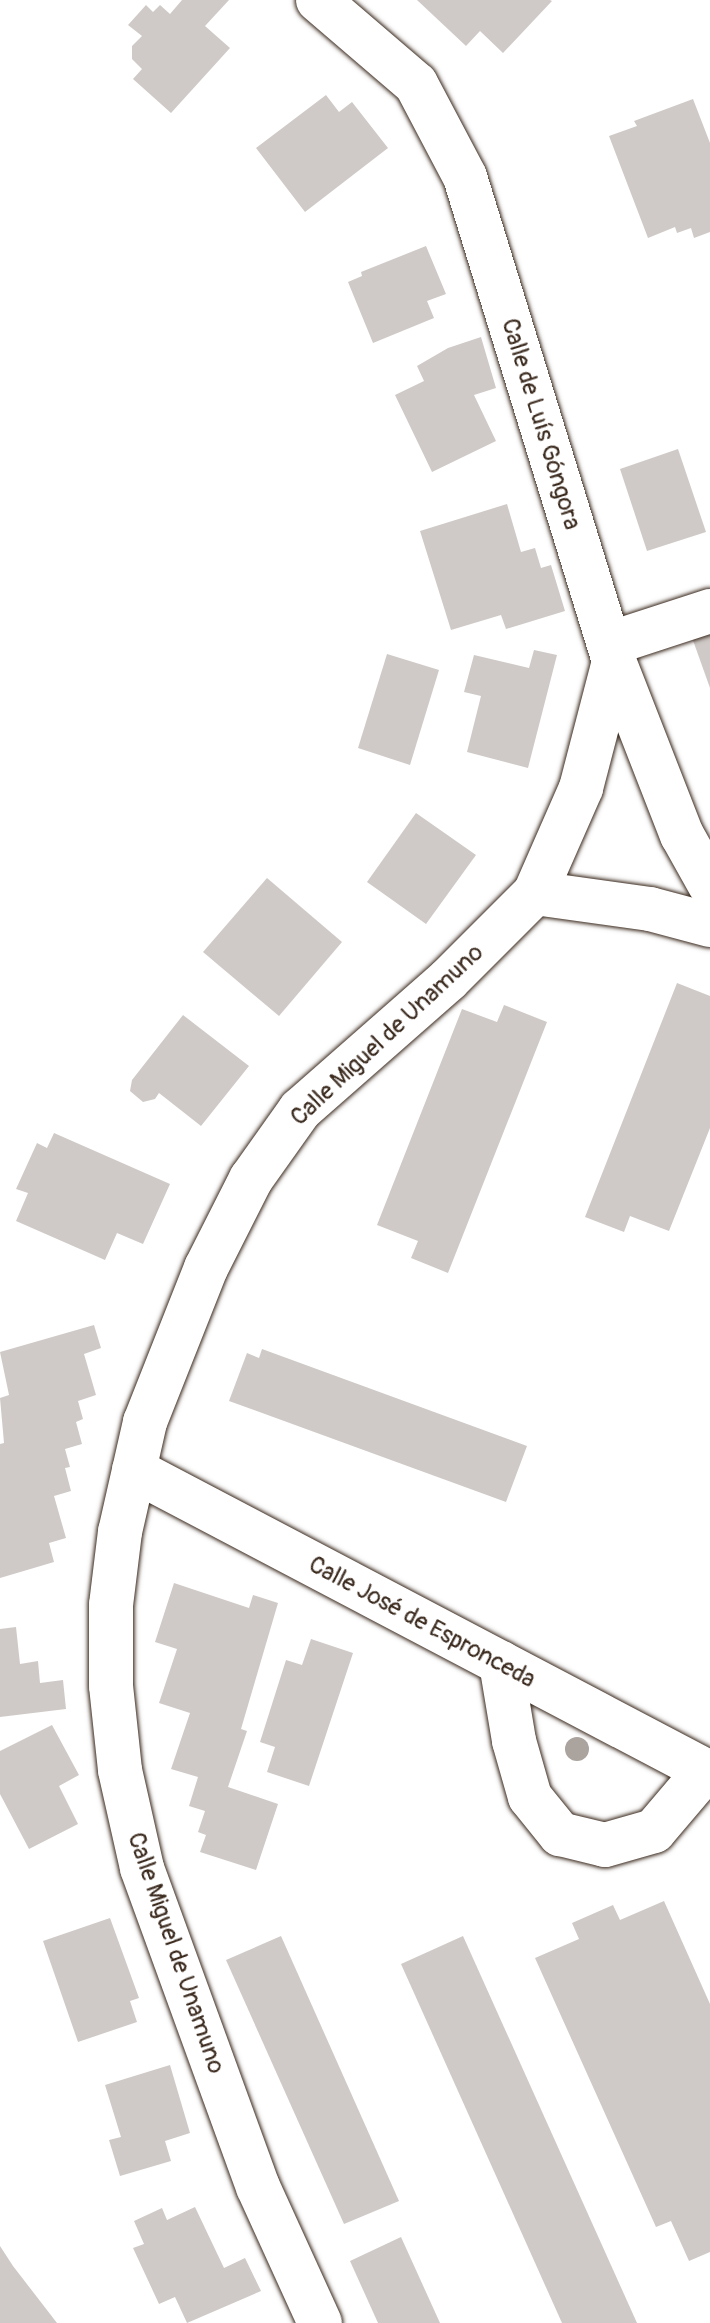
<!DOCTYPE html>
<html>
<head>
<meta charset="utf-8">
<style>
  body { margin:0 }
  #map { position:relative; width:710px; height:2323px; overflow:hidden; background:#fff; font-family:Pangolin,sans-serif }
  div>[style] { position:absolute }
  .building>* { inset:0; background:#cfcac7 }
  .roads { filter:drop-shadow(0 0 2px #3b2a1e) drop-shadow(0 0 2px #3b2a1e) }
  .minor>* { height:44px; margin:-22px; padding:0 22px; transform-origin:22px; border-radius:22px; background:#fff }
  .trees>* { width:24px; height:24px; margin:-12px; border-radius:50%; background:#aaa39e }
  span { translate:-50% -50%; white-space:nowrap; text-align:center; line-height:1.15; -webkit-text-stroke:7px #fff; paint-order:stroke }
  .street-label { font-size:24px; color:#3b2a1e }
</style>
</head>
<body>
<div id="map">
  <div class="building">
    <div style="clip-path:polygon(182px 0,229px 0,205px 26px,230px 48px,171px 113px,133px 79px,142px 69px,132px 59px,132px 46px,142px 36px,128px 25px,146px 5px,153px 12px,160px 5px,170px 14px)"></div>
    <div style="clip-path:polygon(417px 0,550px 0,552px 1px,503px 53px,480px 31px,466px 46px)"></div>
    <div style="clip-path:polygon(326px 95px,339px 112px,352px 102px,388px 148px,305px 212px,256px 148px)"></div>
    <div style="clip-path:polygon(693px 99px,710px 143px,710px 232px,694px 238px,691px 228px,677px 233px,675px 227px,648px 238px,609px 136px,637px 126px,634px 121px)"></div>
    <div style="clip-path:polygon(426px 246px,446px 294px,427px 301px,434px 318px,373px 343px,348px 282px,362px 276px,361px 272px)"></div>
    <div style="clip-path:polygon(481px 337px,496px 388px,474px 395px,496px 441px,432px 472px,395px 395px,424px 381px,417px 366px,448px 348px)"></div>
    <div style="clip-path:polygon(678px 449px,706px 532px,647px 551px,620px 469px)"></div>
    <div style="clip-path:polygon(507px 504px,521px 552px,535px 548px,541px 568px,551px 565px,565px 611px,506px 629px,501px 615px,451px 630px,420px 531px)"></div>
    <div style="clip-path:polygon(710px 625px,710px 688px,690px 632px)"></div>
    <div style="clip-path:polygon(534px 650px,557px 655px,528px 768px,467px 752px,481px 696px,464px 692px,474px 655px,529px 668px)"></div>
    <div style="clip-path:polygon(387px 654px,439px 670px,410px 765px,358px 748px)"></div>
    <div style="clip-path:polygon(416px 813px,476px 855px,426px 924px,367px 882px)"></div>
    <div style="clip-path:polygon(267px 878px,342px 942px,279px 1016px,203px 952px)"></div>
    <div style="clip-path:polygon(677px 983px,710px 996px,710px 1128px,669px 1231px,630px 1216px,624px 1232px,585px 1217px)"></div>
    <div style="clip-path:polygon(504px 1005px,547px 1022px,448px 1273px,411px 1258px,418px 1241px,377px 1225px,462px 1009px,497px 1022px)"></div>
    <div style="clip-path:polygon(183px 1015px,249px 1066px,201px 1126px,159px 1093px,155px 1099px,143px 1102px,130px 1091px,132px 1080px)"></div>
    <div style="clip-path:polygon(54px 1133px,170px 1184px,143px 1244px,117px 1233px,105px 1260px,16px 1221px,28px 1193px,16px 1189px,37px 1143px,47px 1148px)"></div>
    <div style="clip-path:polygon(94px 1325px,101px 1348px,84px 1354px,96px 1395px,78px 1401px,83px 1419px,76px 1422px,82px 1444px,65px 1449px,70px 1467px,65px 1468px,71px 1491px,54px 1496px,66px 1538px,49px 1543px,54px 1562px,0 1578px,0 1444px,4px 1443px,0 1398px,9px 1395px,0 1352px)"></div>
    <div style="clip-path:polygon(262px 1349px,527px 1446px,506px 1502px,229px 1401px,247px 1353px,259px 1358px)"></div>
    <div style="clip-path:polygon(174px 1583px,249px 1608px,253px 1595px,278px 1603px,241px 1729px,247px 1731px,228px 1787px,278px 1804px,256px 1870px,200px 1852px,206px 1835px,198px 1832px,205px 1811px,189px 1806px,198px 1777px,171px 1769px,190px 1713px,159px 1703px,177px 1649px,155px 1642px)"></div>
    <div style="clip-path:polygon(16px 1627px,20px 1664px,38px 1661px,40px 1683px,63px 1680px,66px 1709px,0 1717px,0 1629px)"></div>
    <div style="clip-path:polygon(311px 1639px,353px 1653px,309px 1786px,267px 1772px,275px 1747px,260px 1742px,286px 1660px,302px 1665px)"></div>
    <div style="clip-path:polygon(52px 1725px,79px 1775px,59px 1786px,78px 1824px,29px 1849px,0 1794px,0 1751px)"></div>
    <div style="clip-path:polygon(664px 1901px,710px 2004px,710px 2252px,689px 2261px,671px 2221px,656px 2227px,535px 1958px,579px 1939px,572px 1923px,613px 1905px,620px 1920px)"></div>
    <div style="clip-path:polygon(110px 1918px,139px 1998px,130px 2001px,137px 2022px,78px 2042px,43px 1941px)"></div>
    <div style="clip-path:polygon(281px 1936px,399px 2201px,344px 2224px,226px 1960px)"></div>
    <div style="clip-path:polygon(463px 1936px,637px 2323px,562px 2323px,401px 1964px)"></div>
    <div style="clip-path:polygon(170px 2065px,190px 2133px,165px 2141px,171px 2161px,120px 2176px,109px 2140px,121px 2137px,105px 2085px)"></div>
    <div style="clip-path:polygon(195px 2207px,224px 2268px,245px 2258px,261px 2291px,187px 2323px,175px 2297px,159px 2304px,133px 2248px,144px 2244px,134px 2221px,162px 2208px,167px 2220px)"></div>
    <div style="clip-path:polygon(401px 2237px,440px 2323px,378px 2323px,350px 2261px)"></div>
    <div style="clip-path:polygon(0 2246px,13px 2266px,57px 2323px,0 2323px)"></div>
  </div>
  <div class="roads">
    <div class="minor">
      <div style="left:318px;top:0;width:129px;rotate:40.6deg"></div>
      <div style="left:416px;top:84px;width:105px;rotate:62.2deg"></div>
      <div style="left:465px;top:177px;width:506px;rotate:72.89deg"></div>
      <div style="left:614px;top:661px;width:187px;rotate:68.7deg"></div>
      <div style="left:682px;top:835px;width:57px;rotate:60.8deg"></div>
      <div style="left:609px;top:644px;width:106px;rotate:-18.1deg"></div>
      <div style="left:535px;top:893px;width:116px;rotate:7.9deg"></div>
      <div style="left:650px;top:909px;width:62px;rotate:14.9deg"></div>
      <div style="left:134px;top:1470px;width:651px;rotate:27.75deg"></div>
      <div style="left:501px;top:1663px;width:79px;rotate:80.5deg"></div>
      <div style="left:514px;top:1741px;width:58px;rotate:74.1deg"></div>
      <div style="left:530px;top:1797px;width:48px;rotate:51deg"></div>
      <div style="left:560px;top:1834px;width:46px;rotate:13.7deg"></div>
      <div style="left:605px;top:1845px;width:51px;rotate:-15.9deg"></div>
      <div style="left:654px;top:1831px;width:79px;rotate:-49.6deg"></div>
      <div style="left:320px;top:2323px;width:149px;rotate:-114.5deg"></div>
      <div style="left:258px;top:2187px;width:339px;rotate:-110deg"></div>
      <div style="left:142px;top:1868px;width:100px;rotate:-102.7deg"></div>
      <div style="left:120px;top:1770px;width:84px;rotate:-96.1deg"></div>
      <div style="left:111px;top:1686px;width:81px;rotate:-90deg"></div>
      <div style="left:111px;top:1605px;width:74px;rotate:-83deg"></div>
      <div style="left:120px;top:1532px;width:113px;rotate:-77.2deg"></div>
      <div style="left:145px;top:1422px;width:166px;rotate:-68.4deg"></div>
      <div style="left:206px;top:1268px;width:100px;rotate:-63.2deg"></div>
      <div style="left:251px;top:1179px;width:85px;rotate:-54.6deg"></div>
      <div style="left:300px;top:1110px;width:197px;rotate:-41.3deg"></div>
      <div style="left:448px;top:980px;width:123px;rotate:-45deg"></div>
      <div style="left:535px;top:893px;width:115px;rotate:-66.3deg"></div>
      <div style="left:581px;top:788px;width:131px;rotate:-75.4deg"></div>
    </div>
  </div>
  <div class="trees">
    <div style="left:577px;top:1749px"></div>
  </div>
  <div class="street-label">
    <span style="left:541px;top:424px;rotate:73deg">Calle de Luís Góngora</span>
    <span style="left:387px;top:1035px;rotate:-43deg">Calle Miguel de Unamuno</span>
    <span style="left:422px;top:1622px;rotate:28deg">Calle José de Espronceda</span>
    <span style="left:176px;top:1953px;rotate:71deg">Calle Miguel de Unamuno</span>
  </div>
</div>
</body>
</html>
